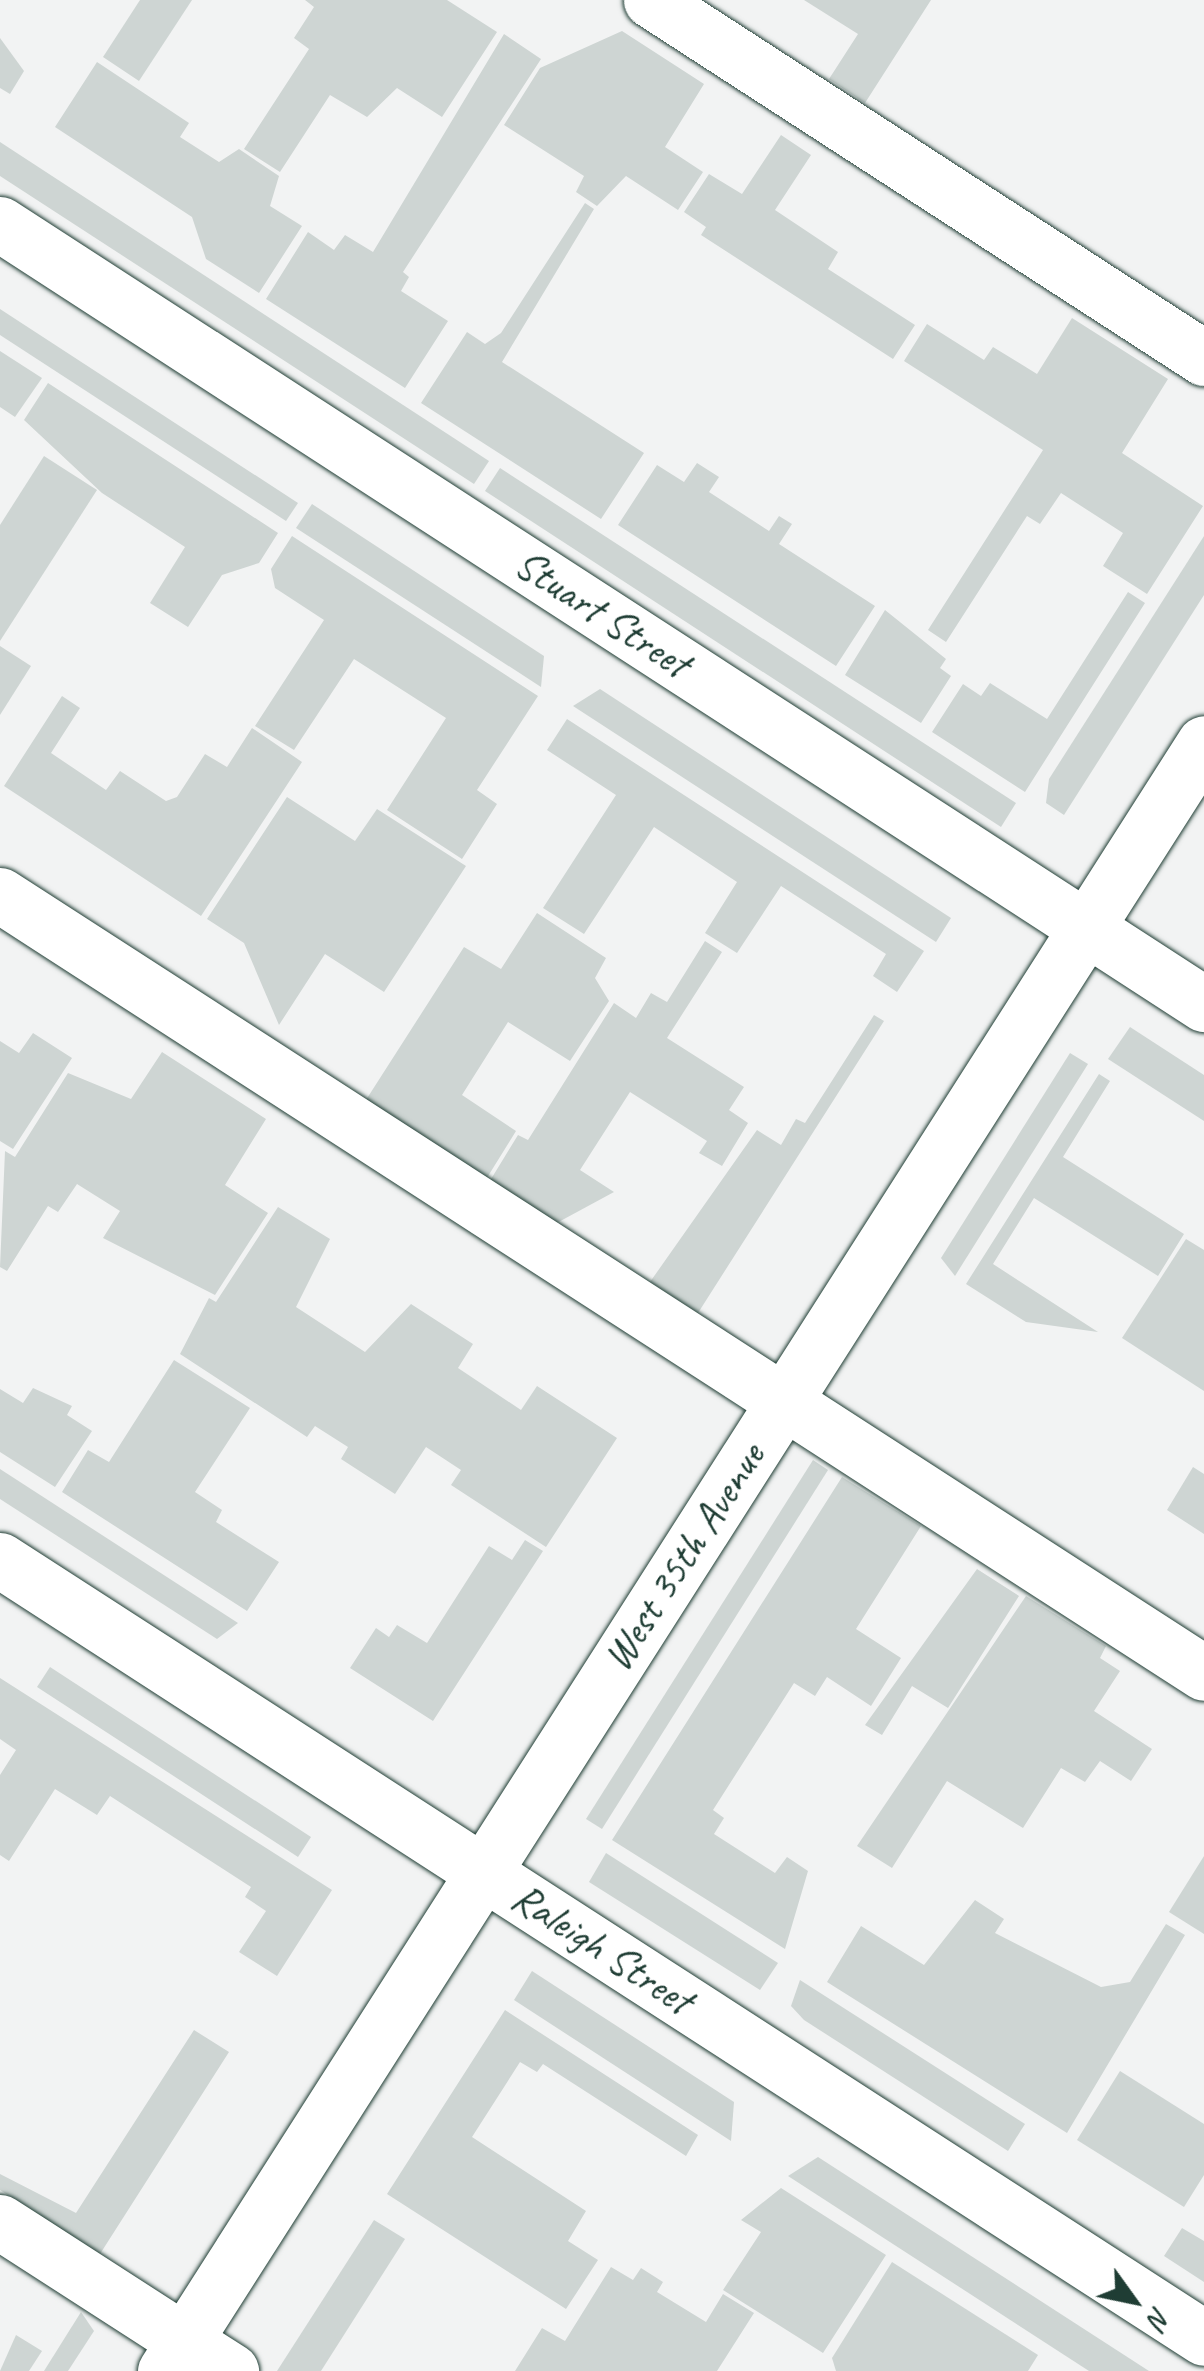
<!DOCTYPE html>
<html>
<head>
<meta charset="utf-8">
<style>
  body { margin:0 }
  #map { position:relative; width:1204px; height:2371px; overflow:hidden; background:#f2f3f3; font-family:Caveat,sans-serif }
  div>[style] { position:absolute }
  .green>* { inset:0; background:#ced5d3 }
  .roads { filter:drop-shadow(0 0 2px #1f3d34) drop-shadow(0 0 2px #1f3d34) }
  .minor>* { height:55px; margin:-27.5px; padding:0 27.5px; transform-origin:27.5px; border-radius:27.5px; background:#fff }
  span { translate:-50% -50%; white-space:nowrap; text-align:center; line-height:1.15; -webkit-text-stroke:8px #fff; paint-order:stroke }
  .street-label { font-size:42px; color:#1f3d34 }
  .north { position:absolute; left:1084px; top:2251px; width:100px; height:100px; -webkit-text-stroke:8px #fff; paint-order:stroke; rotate:123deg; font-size:28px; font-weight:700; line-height:40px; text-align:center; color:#1f3d34 }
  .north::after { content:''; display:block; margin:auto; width:35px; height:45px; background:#1f3d34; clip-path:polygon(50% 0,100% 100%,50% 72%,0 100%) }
</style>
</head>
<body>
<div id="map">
  <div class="green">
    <div style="clip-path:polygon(140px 0,192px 0,139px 81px,103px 57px)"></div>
    <div style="clip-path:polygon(305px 0,447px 0,497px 32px,442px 117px,397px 88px,367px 117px,330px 95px,280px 172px,244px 149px,309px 49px,294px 38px,314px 7px)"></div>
    <div style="clip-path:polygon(804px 0,931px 0,865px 103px,829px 79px,858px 34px)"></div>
    <div style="clip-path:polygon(622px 31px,704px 84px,665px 147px,703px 172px,678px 210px,626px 176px,597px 206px,576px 192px,584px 176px,504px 125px,540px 68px)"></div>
    <div style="clip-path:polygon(504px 34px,541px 59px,403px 272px,409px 277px,401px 291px,448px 321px,405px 388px,266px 299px,308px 232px,334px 250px,345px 235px,373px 252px)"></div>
    <div style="clip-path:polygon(0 38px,24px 71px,10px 94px,0 88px)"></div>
    <div style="clip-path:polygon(97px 62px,189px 123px,180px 137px,219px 162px,239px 149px,279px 176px,270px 206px,302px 226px,259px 293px,206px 259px,192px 217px,55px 127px)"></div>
    <div style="clip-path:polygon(781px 135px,811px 155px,775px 210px,838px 252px,828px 269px,915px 325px,893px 359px,701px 235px,706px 227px,684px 212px,709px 174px,742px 194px)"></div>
    <div style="clip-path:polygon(0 142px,489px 461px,474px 484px,0 176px)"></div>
    <div style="clip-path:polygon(585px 203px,594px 209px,502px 362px,644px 453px,601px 519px,421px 403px,467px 332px,485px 344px,501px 333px)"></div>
    <div style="clip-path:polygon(0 309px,298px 503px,286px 521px,0 335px)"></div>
    <div style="clip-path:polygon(1072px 318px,1168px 379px,1122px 453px,1203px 506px,1147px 594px,1103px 566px,1123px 533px,1061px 493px,1040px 524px,1027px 516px,946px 642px,928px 630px,1043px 450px,904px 361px,927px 324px,984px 360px,993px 347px,1037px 374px)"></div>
    <div style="clip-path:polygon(0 351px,42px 378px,15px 417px,0 407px)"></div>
    <div style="clip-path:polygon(48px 383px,278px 533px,259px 563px,222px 575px,188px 627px,150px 603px,185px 547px,102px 493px,24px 420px)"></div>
    <div style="clip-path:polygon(44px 456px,97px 490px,0 641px,0 525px)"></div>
    <div style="clip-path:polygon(697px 463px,719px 477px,709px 492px,769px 531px,779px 516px,792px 524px,779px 544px,875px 606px,836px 666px,618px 525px,657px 465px,684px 482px)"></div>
    <div style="clip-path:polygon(500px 468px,1016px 803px,1001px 827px,485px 491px)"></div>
    <div style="clip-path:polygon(312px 504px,544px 656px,541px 687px,296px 528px)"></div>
    <div style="clip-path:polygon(292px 536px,538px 696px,477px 790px,497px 804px,462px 859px,387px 810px,446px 718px,354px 659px,294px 750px,255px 726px,324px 620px,275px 588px,271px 569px)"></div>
    <div style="clip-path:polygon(1204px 536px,1204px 595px,1064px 815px,1046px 803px,1049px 779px)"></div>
    <div style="clip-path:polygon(1128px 592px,1145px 603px,1025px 792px,932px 732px,963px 684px,981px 696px,990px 683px,1047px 719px)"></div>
    <div style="clip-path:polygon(885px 610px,946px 659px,940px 668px,951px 676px,921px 723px,845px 675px)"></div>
    <div style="clip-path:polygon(0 646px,31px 666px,0 715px)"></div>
    <div style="clip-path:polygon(600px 689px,951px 918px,936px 942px,573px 706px)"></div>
    <div style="clip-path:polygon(62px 696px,80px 708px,51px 753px,106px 790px,120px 771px,166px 801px,177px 797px,205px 754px,227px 767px,252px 728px,302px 762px,201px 916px,4px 786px)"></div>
    <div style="clip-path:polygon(567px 719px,924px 951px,897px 992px,873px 976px,886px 954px,781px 886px,737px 953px,705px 933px,737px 882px,654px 827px,584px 934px,543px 908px,616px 795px,547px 750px)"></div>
    <div style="clip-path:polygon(287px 797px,355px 841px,377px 809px,466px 866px,384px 992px,325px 954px,279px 1025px,244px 943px,207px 919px)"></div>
    <div style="clip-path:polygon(537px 913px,606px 958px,595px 978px,609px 1001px,570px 1061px,508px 1022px,462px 1095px,516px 1131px,485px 1181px,364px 1103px,464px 947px,501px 969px)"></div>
    <div style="clip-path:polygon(705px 941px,722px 952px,667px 1038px,744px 1087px,729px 1110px,748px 1123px,722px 1166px,699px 1153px,707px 1141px,630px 1092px,580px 1170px,614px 1192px,553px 1225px,488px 1184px,518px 1135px,528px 1140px,614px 1003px,636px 1018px,651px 993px,667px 1002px)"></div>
    <div style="clip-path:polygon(874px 1015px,884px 1021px,698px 1313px,650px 1282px,757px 1130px,781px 1145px,796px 1119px,805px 1123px)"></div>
    <div style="clip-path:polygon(1130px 1027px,1204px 1075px,1204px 1121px,1108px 1059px)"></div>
    <div style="clip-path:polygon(33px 1033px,72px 1058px,13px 1149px,0 1141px,0 1041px,19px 1053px)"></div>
    <div style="clip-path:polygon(162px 1052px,266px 1119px,225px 1185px,268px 1213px,215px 1295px,103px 1238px,120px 1211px,77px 1184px,58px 1212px,48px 1206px,7px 1271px,0 1267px,5px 1151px,15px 1157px,68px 1073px,131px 1099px)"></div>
    <div style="clip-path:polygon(1070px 1053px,1088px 1064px,955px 1276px,941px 1258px)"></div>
    <div style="clip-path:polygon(1099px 1074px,1110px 1081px,1063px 1157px,1184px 1234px,1158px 1276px,1034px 1198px,993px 1264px,1098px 1332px,1026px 1322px,966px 1284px)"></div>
    <div style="clip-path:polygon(278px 1207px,330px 1239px,296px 1307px,365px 1352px,411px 1304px,473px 1344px,458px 1368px,521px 1410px,537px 1386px,617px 1438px,546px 1547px,451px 1485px,461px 1470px,426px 1447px,395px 1494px,341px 1459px,348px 1447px,315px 1426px,307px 1437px,180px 1354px,209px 1298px,216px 1302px)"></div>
    <div style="clip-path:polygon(1186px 1239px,1204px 1250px,1204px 1391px,1122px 1338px)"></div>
    <div style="clip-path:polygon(174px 1360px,250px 1408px,195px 1492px,222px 1510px,216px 1522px,279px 1562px,247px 1611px,62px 1492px,88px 1450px,109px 1462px)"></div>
    <div style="clip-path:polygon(33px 1388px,72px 1406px,67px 1415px,92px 1431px,55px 1487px,0 1452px,0 1389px,23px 1403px)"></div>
    <div style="clip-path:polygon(813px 1460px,828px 1470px,602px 1829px,586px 1819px)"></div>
    <div style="clip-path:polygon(1193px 1467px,1204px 1474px,1204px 1534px,1167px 1510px)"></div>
    <div style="clip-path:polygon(0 1470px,0 1469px,238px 1623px,217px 1639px,0 1499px)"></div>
    <div style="clip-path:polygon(842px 1477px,921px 1526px,856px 1629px,901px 1658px,871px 1706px,827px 1677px,815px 1696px,794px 1683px,713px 1810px,724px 1818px,714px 1834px,775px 1873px,787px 1857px,808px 1871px,785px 1949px,612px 1840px)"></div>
    <div style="clip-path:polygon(525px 1540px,543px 1551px,433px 1721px,350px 1668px,376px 1628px,389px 1637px,397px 1625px,427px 1643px,489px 1546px,512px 1560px)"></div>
    <div style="clip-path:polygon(977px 1569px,1019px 1596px,948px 1708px,912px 1686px,882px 1735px,865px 1725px)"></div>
    <div style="clip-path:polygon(1026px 1596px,1106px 1646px,1100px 1658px,1120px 1671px,1094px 1711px,1152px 1749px,1131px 1781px,1100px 1761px,1085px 1782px,1061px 1768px,1023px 1828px,947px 1781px,892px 1868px,857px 1846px)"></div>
    <div style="clip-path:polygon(50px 1667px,311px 1837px,298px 1857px,37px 1687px)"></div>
    <div style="clip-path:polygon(0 1678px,332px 1890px,277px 1976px,239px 1952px,266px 1911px,245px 1897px,251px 1887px,110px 1796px,97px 1815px,55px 1789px,9px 1861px,0 1855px,0 1775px,16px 1750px,0 1739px)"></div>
    <div style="clip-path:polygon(606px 1853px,778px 1963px,760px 1990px,589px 1882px)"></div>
    <div style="clip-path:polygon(1204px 1856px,1204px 1934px,1169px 1912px)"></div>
    <div style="clip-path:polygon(975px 1900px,1004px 1919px,995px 1933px,1101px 1987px,1130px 1982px,1166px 1924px,1185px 1935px,1067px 2133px,827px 1982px,861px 1926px,924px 1965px)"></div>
    <div style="clip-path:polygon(532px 1971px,734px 2102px,731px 2141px,514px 2000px)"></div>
    <div style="clip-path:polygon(800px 1980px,1025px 2124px,1008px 2151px,804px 2020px,791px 2006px)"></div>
    <div style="clip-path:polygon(505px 2010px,698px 2135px,686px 2156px,543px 2064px,537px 2072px,520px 2062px,472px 2137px,586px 2211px,568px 2241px,598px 2260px,566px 2309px,387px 2194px)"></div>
    <div style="clip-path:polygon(194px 2030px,229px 2052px,100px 2254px,0 2190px,0 2174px,76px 2213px)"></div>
    <div style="clip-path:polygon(1120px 2071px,1204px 2124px,1204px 2175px,1184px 2207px,1077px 2140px)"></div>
    <div style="clip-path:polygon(818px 2157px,1149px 2371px,1089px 2371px,788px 2176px)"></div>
    <div style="clip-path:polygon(781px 2188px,886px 2255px,823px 2353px,723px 2290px,761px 2232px,741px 2220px)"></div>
    <div style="clip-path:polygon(374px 2220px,405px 2239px,321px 2371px,277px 2371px)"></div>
    <div style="clip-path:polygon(1182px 2228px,1204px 2241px,1204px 2282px,1164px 2256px)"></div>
    <div style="clip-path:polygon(892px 2262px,1038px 2355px,1028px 2371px,836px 2371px,832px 2358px)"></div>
    <div style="clip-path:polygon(611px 2267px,633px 2280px,641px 2268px,663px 2282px,657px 2292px,706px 2322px,723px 2294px,754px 2313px,717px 2371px,515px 2371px,542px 2328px,565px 2341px)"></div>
    <div style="clip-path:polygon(81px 2312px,94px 2331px,68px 2371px,44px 2371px)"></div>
    <div style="clip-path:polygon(16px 2335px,42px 2351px,29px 2371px,0 2371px)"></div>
  </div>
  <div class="roads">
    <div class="minor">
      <div style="left:651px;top:0;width:659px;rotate:32.92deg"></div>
      <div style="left:0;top:224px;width:1435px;rotate:32.94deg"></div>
      <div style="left:0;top:895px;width:1433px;rotate:32.87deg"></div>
      <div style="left:0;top:1560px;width:1433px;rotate:32.87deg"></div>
      <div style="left:0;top:2222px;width:275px;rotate:32.8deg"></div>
      <div style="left:165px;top:2371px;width:1931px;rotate:-57.45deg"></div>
    </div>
  </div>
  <div class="street-label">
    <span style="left:602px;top:614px;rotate:33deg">Stuart Street</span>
    <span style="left:684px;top:1557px;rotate:-57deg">West 35th Avenue</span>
    <span style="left:602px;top:1949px;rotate:33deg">Raleigh Street</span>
  </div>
  <div class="north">N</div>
</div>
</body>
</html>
